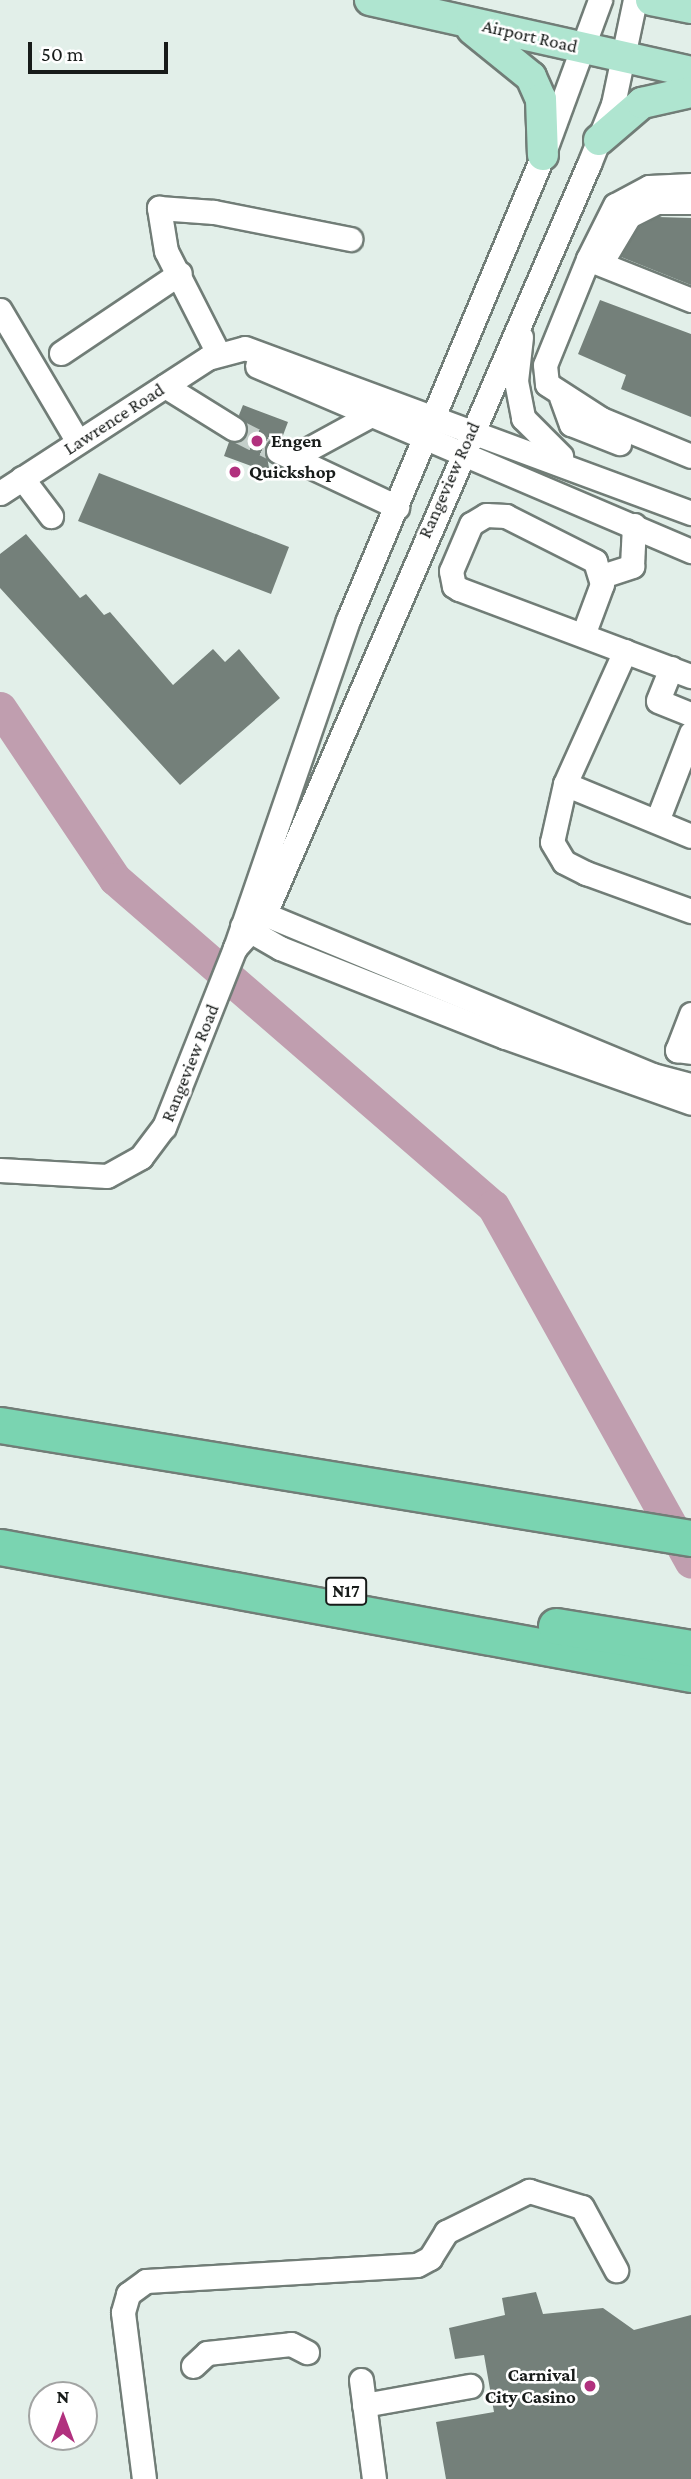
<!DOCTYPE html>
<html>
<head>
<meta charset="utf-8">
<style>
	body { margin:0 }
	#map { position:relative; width:691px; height:2479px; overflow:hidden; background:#e2efe9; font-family:"Crimson Pro",serif }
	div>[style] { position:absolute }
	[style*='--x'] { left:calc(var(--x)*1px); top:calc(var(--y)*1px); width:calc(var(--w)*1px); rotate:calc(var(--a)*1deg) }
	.river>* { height:33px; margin:-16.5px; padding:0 16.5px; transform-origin:16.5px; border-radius:16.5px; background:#c09eaf }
	.building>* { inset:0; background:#74807a }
	.minor-tunnel>* { height:23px; margin-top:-11.5px; transform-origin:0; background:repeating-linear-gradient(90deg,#c4cfca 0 23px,transparent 0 34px) }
	.roads { filter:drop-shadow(2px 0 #717d77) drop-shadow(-2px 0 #717d77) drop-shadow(0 2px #717d77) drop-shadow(0 -2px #717d77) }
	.minor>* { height:23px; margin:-11.5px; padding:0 11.5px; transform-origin:11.5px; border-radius:11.5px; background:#fff }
	.major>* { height:30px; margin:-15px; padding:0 15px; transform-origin:15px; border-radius:15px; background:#afe5d0 }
	.highway>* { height:35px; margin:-17.5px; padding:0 17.5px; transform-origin:17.5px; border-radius:17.5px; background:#7ad4b1 }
	.dots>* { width:19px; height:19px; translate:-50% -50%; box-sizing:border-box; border:4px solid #fff; border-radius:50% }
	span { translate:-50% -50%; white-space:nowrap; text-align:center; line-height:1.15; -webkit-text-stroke:5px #fff; paint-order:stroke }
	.shield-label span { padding:2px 5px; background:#fff; border:2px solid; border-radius:5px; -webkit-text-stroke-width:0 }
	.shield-label { font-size:18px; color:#171b19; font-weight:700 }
	.street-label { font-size:19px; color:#171b19 }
	.poi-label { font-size:19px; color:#171b19; font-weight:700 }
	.left { translate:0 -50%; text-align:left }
	.right { translate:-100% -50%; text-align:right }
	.north { position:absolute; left:28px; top:2381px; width:70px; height:70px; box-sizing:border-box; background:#fff; border:2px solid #a2a4a3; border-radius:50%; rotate:0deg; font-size:19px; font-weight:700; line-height:28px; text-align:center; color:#171b19 }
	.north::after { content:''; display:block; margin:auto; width:24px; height:32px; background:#b1317e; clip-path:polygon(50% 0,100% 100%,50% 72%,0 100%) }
	.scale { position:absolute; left:28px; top:42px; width:140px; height:32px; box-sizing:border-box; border:4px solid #171b19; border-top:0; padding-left:9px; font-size:21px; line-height:24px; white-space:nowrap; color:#171b19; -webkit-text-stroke:5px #fff; paint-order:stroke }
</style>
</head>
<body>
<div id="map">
	<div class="river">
		<i style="--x:0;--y:708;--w:206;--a:56.1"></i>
		<i style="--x:115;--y:879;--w:500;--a:40.9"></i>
		<i style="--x:493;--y:1206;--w:407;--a:60.9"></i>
	</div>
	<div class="building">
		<i style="clip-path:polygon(658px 217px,691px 218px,691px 285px,621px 257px,639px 227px)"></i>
		<i style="clip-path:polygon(600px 300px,691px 334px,691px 417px,621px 389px,626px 375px,578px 354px)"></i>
		<i style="clip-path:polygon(243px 405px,288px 422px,282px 438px,265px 446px,270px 473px,224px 456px,229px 442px,246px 436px,239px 415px)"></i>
		<i style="clip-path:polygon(99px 473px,289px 547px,271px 594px,78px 521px)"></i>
		<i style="clip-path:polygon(26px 534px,80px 598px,86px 594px,104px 615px,110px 612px,173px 685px,213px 649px,225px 662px,239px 649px,280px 698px,180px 785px,0 588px,0 554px)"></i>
		<i style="clip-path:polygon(536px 2292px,543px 2314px,603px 2308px,634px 2330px,691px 2315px,691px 2479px,446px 2479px,436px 2422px,494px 2412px,484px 2355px,455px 2359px,449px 2328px,505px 2315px,502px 2298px)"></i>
	</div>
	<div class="minor-tunnel">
		<i style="--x:234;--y:429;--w:49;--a:26.6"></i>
	</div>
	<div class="roads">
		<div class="minor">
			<i style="--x:691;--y:185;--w:42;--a:177.3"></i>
			<i style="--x:649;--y:187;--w:38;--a:152"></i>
			<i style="--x:615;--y:205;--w:60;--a:116.6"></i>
			<i style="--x:588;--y:259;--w:111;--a:21.7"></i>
			<i style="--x:588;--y:259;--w:114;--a:112.1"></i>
			<i style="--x:545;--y:365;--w:19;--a:84"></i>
			<i style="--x:547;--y:384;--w:64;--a:32.9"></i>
			<i style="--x:601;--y:419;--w:97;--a:22.3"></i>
			<i style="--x:601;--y:263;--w:55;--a:-59.2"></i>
			<i style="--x:629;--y:216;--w:30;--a:-27"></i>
			<i style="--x:656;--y:202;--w:35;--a:0"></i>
			<i style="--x:0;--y:310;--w:153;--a:59.4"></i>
			<i style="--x:521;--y:337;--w:44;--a:96.5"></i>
			<i style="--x:516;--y:381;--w:38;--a:79"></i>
			<i style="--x:523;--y:418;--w:54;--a:45"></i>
			<i style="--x:61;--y:353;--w:143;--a:-33.9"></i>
			<i style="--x:218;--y:353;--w:114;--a:-117"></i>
			<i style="--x:166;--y:251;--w:44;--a:-99.2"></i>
			<i style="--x:159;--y:208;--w:55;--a:4.2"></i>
			<i style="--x:214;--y:212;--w:139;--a:11.2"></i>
			<i style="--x:257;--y:366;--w:472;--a:23.1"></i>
			<i style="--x:165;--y:386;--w:81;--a:31.9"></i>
			<i style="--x:561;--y:397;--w:29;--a:70"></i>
			<i style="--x:571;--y:424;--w:52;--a:21.6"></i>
			<i style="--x:278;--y:451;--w:132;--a:25.2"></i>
			<i style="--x:292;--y:458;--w:88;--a:-28.6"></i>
			<i style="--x:22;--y:478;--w:48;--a:52.7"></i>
			<i style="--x:0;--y:493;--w:248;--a:-33"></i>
			<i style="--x:208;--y:358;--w:38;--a:-15"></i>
			<i style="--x:245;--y:348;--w:476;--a:20.3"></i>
			<i style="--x:602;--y:576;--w:32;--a:-18"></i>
			<i style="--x:632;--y:566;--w:41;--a:-87.2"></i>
			<i style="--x:583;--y:635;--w:54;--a:-69.6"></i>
			<i style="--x:602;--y:584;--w:24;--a:-107"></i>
			<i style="--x:595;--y:561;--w:100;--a:-153.2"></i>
			<i style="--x:506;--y:516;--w:20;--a:-177"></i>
			<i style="--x:486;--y:515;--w:17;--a:149"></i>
			<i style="--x:471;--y:524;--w:51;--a:113.1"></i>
			<i style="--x:451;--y:571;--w:15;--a:79"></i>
			<i style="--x:454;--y:586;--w:6;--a:31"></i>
			<i style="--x:459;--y:589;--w:248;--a:20.6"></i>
			<i style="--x:625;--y:651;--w:146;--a:114.3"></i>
			<i style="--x:565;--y:784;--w:59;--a:102.6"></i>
			<i style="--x:552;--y:842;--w:23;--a:59"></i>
			<i style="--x:564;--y:862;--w:25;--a:27"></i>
			<i style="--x:586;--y:873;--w:112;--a:19.9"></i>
			<i style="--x:671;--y:668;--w:35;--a:112"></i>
			<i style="--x:658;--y:701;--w:35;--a:22"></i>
			<i style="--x:565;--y:784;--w:136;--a:22.4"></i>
			<i style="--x:657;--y:821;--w:94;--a:-68.9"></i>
			<i style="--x:252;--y:909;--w:434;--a:22.5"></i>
			<i style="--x:653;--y:1075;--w:39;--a:15"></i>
			<i style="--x:242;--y:926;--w:44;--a:30.1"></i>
			<i style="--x:280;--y:948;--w:242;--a:21.6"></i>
			<i style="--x:505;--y:1037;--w:197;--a:19.5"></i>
			<i style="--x:235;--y:948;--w:43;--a:-47.8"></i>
			<i style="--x:264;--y:916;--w:819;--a:-66.63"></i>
			<i style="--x:589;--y:164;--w:65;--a:-68.2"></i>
			<i style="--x:613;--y:104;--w:106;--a:-78.1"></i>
			<i style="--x:691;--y:1014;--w:39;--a:111"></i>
			<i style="--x:677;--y:1050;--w:14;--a:8"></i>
			<i style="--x:0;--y:1170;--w:107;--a:3.2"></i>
			<i style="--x:107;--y:1176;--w:39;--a:-29"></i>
			<i style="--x:141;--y:1157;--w:38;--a:-53"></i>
			<i style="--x:164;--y:1127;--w:193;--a:-68.4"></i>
			<i style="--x:235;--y:948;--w:347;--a:-71"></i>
			<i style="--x:348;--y:620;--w:504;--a:-67.25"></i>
			<i style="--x:543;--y:155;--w:165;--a:-69.8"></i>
			<i style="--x:193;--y:2366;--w:19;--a:-43"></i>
			<i style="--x:207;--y:2353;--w:84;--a:-6.1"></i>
			<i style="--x:291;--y:2344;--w:18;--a:27"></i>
			<i style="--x:361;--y:2380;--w:100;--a:82.5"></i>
			<i style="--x:364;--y:2405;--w:108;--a:-10.2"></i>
			<i style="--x:144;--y:2479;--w:168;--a:-97.2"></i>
			<i style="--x:123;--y:2312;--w:19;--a:-74"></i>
			<i style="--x:128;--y:2294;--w:22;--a:-36"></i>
			<i style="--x:146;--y:2281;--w:271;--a:-3.4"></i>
			<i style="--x:417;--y:2265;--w:15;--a:-28"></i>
			<i style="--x:430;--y:2258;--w:31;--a:-58"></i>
			<i style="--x:446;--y:2232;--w:93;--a:-26.3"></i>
			<i style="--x:529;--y:2191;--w:55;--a:16.8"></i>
			<i style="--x:582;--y:2207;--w:72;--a:61.6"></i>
		</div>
		<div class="major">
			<i style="--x:370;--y:0;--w:329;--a:12.6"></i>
			<i style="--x:651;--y:0;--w:41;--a:11.3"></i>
			<i style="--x:472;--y:29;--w:76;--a:39.1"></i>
			<i style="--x:531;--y:77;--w:24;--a:66"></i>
			<i style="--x:541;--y:99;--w:56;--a:88"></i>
			<i style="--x:599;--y:140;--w:57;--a:-40.7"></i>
			<i style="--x:642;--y:103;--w:50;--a:-12.7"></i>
		</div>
		<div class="highway">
			<i style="--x:0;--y:1425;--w:700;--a:9.29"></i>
			<i style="--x:0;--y:1547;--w:703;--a:10.41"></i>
			<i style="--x:556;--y:1626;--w:137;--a:9.3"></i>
		</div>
	</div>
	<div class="dots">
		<i style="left:257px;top:441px;background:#b1317e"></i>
		<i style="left:235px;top:472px;background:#b1317e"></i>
		<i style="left:590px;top:2386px;background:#b1317e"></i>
	</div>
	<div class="shield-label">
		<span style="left:346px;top:1591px">N17</span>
	</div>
	<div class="street-label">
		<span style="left:530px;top:36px;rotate:13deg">Airport Road</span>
		<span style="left:114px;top:419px;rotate:-33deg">Lawrence Road</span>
		<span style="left:449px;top:480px;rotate:-66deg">Rangeview Road</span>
		<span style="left:190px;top:1063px;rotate:-68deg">Rangeview Road</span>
	</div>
	<div class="poi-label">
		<span class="left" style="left:271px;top:441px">Engen</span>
		<span class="left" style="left:249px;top:472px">Quickshop</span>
		<span class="right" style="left:576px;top:2386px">Carnival<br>City Casino</span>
	</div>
	<div class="north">N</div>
	<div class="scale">50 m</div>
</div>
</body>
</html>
